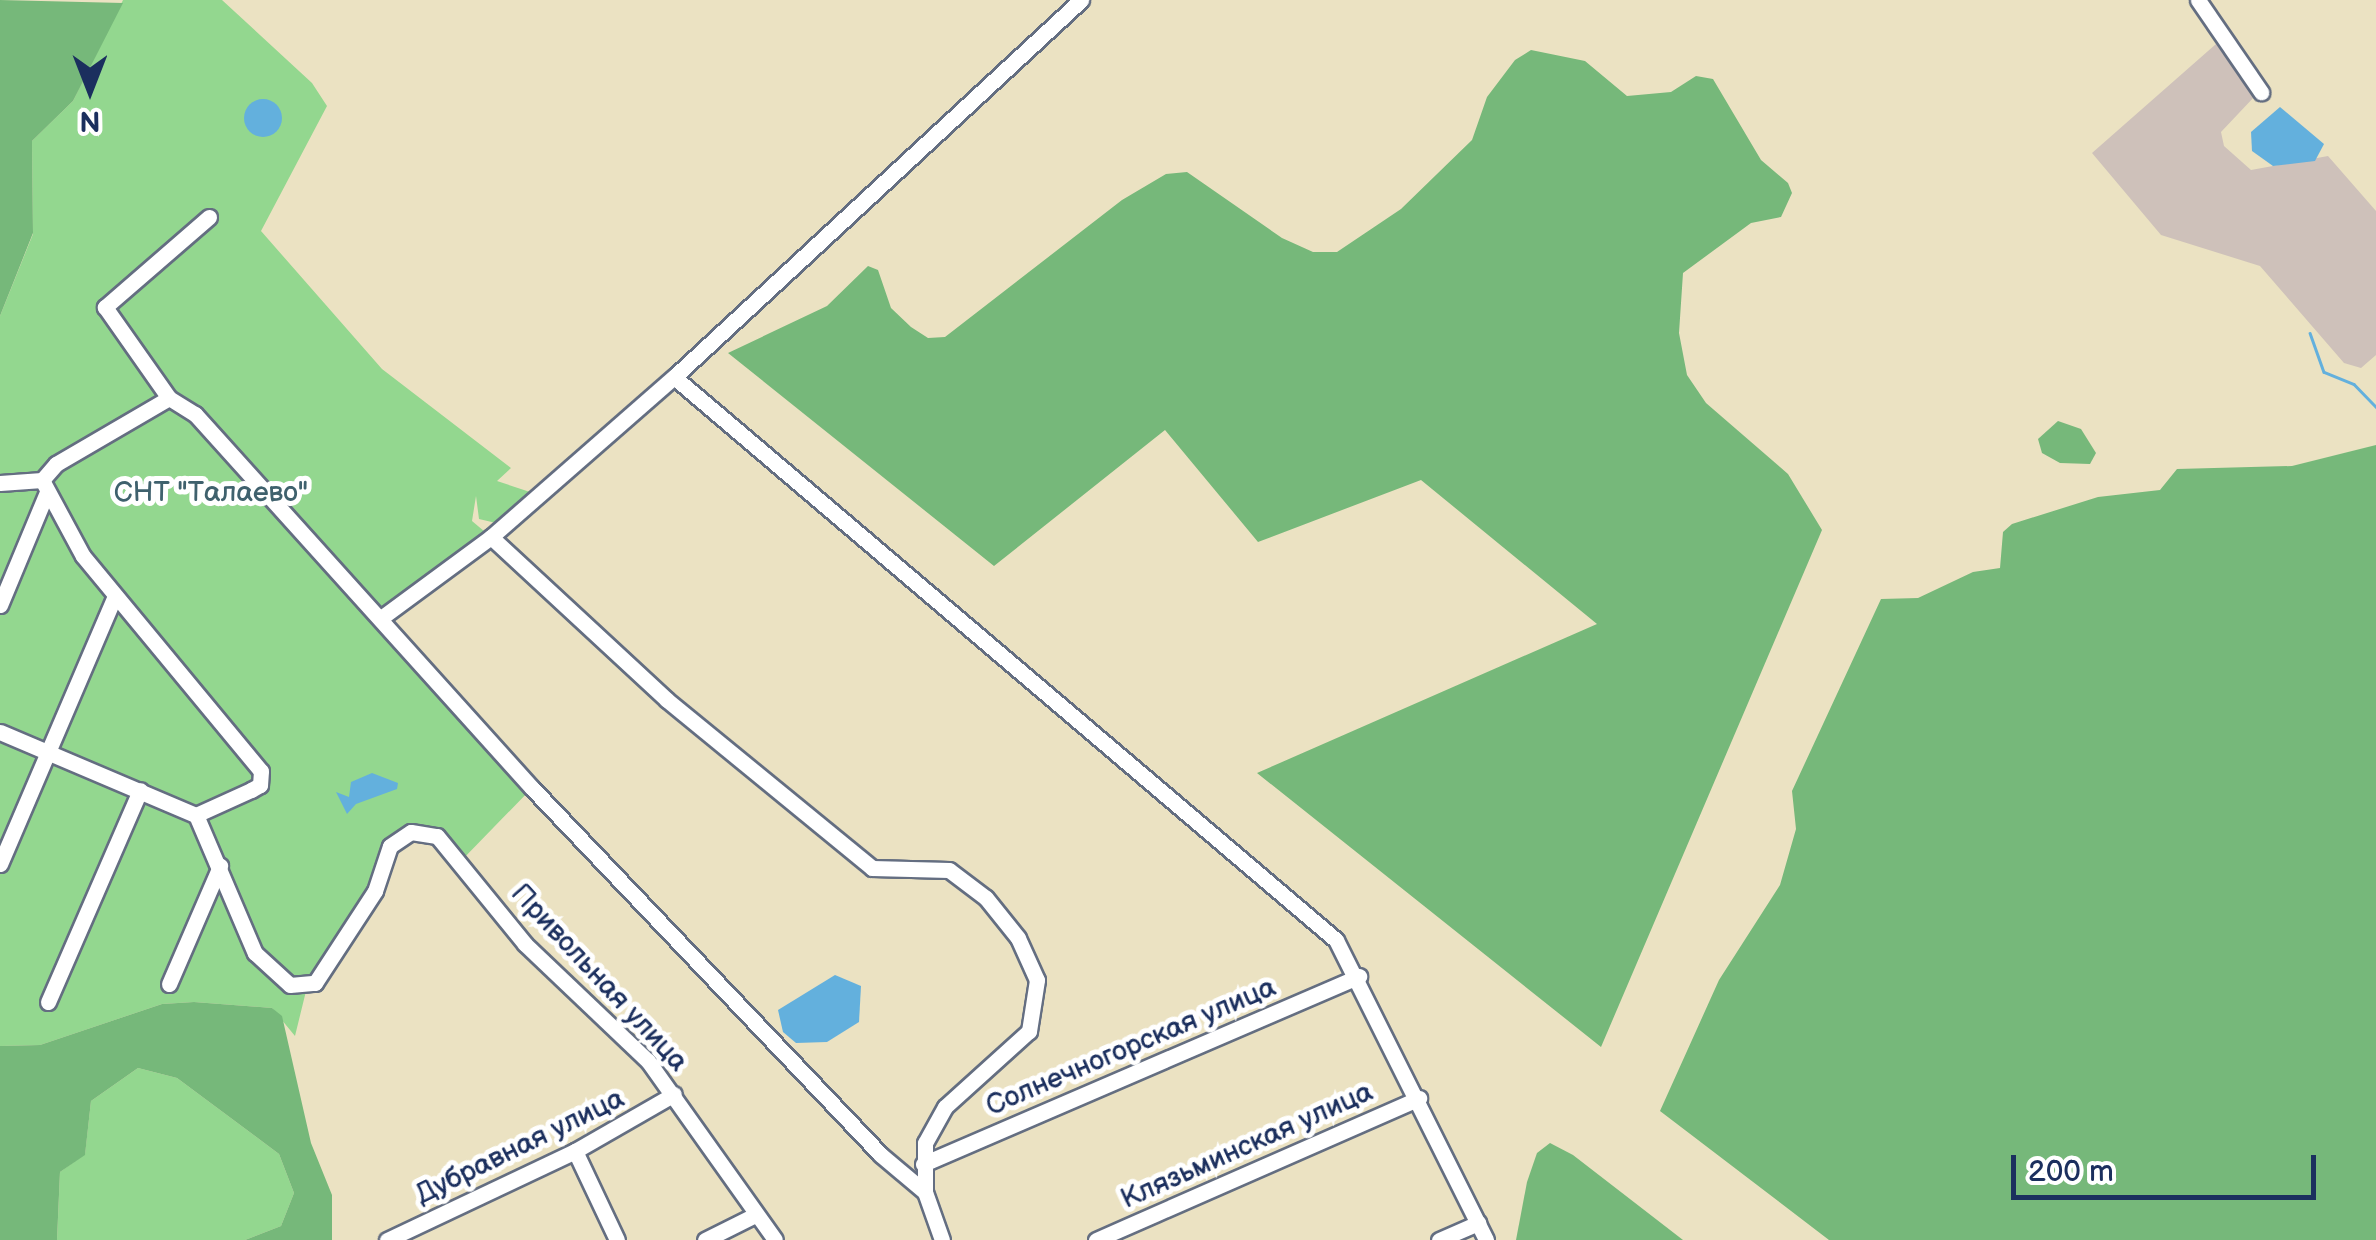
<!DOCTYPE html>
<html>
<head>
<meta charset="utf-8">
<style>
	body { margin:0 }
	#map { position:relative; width:2376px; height:1240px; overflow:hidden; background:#ebe2c2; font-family:"Balsamiq Sans",sans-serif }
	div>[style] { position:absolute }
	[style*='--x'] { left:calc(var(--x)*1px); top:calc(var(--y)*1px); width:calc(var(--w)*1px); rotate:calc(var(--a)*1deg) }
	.industrial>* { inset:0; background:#cec1ba }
	.green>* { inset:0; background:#93d78f }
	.forest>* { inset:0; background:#76b87a }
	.water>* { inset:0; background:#63b0dd }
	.round { border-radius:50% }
	.stream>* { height:2.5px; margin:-1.25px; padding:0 1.25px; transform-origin:1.25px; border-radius:1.25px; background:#63b0dd }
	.roads { filter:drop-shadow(2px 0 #646e81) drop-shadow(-2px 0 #646e81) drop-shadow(0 2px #646e81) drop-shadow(0 -2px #646e81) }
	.minor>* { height:15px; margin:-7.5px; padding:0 7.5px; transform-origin:7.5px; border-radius:7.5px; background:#fff }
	span { translate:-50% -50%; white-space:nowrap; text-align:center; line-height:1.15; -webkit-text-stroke:10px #fff; paint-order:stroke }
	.park-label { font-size:28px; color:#3f616d }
	.street-label { font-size:28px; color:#1b2f5e }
	.north { position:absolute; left:40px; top:40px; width:100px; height:100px; -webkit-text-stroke:8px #fff; paint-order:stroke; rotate:180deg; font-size:28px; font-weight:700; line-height:40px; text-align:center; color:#1b2f5e }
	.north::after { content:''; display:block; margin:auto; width:35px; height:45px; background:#1b2f5e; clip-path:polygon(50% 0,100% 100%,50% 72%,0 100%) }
	.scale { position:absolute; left:2011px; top:1155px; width:305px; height:45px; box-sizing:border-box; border:5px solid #1b2f5e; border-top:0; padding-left:12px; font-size:30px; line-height:35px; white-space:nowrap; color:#1b2f5e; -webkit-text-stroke:8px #fff; paint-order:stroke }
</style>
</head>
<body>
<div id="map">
	<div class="industrial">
		<i style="clip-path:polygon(2216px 44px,2255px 96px,2221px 132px,2224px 146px,2251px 170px,2328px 156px,2376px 211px,2376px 355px,2361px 368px,2344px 363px,2260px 266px,2161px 235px,2092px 153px)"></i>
	</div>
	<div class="green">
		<i style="clip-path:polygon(123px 0,222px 0,312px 83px,327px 106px,261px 231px,382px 369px,511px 468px,497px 481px,530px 492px,496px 523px,479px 519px,476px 496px,472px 521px,491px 537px,382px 618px,532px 788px,460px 862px,444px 843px,398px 838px,381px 880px,307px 987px,295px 1036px,272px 1008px,194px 1002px,162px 1004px,40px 1045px,0 1046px,0 316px,33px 234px,32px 141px,73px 101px)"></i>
		<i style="clip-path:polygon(138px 1068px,177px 1078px,279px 1154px,294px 1193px,281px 1226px,245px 1240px,57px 1240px,60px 1172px,85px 1154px,91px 1101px)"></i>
	</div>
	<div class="forest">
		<i style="clip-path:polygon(0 0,123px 3px,73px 101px,32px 141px,33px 233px,0 316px)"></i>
		<i style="clip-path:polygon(1531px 50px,1585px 61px,1627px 96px,1671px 92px,1696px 76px,1713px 79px,1761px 160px,1788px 183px,1792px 193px,1781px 217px,1751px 223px,1683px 273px,1679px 333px,1687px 375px,1706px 403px,1788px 474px,1822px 530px,1601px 1047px,1257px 773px,1597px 624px,1421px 480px,1258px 542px,1165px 430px,994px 566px,728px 353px,827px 306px,868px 266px,878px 270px,891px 308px,911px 327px,928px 338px,945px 337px,1122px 200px,1166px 174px,1187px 172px,1282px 238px,1313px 252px,1337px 252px,1401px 209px,1472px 140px,1487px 97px,1515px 60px)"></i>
		<i style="clip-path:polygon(2058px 421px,2081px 429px,2096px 453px,2090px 464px,2060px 463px,2042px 453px,2038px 439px)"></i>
		<i style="clip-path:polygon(2376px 445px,2376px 1240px,1829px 1240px,1660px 1111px,1719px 980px,1780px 885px,1796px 829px,1792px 791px,1881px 599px,1918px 598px,1973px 572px,2000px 568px,2003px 532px,2012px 524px,2098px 497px,2160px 490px,2177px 469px,2292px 466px)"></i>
		<i style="clip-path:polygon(194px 1002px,272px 1008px,282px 1016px,311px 1143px,332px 1195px,332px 1240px,245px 1240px,281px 1226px,294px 1193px,279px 1154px,177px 1078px,138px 1068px,91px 1101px,85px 1155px,60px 1172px,57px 1240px,0 1240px,0 1046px,40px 1045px,162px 1004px)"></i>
		<i style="clip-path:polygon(1550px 1143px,1573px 1155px,1683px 1240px,1516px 1240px,1527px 1182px,1537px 1153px)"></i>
	</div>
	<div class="water">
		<i class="round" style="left:244px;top:99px;width:38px;height:38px"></i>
		<i style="clip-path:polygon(2280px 107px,2324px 144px,2315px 161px,2273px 166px,2252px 151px,2251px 132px)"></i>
		<i style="clip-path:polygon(372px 773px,398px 783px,397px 789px,356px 804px,347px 814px,336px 792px,349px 797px,351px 782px)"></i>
		<i style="clip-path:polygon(835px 975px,861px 986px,859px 1022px,827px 1042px,796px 1043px,783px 1032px,778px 1010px)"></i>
	</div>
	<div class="stream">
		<i style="--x:2310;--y:333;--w:41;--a:70.3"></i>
		<i style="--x:2324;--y:372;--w:32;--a:22"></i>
		<i style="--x:2354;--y:384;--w:32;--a:46"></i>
	</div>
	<div class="roads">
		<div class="minor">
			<i style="--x:2198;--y:0;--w:112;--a:55.6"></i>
			<i style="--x:209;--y:217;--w:138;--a:139.1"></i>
			<i style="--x:105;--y:307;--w:111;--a:54.9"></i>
			<i style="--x:169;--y:398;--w:31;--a:32"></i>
			<i style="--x:195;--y:414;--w:503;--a:47.98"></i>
			<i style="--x:532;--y:788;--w:506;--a:46.44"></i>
			<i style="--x:881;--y:1155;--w:57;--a:40.1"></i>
			<i style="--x:674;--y:377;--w:869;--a:40.38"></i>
			<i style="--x:1336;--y:940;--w:335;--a:63.4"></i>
			<i style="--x:169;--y:398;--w:131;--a:149.7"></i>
			<i style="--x:56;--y:464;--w:21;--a:131"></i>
			<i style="--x:42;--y:480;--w:86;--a:61.7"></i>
			<i style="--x:83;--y:556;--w:279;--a:50.4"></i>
			<i style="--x:261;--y:771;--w:14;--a:94"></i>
			<i style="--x:260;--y:785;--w:10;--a:151"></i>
			<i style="--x:251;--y:790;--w:60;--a:155.6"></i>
			<i style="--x:196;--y:815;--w:150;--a:66.9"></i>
			<i style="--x:255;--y:953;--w:47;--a:42.4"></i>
			<i style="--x:290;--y:985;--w:25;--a:-5"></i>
			<i style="--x:315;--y:983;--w:110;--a:-56.9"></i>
			<i style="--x:375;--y:891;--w:47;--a:-71.6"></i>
			<i style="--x:390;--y:846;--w:25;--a:-34"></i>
			<i style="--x:411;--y:832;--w:26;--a:9"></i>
			<i style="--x:437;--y:836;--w:139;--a:50.8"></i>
			<i style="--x:525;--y:944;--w:170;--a:43.6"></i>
			<i style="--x:648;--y:1061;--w:219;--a:54.6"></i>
			<i style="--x:0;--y:483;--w:42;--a:-4.1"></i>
			<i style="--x:491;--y:537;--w:240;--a:42.8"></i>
			<i style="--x:667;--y:700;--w:265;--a:39.3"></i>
			<i style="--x:872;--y:868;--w:77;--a:1.5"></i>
			<i style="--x:949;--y:870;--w:46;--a:37.1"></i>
			<i style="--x:986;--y:898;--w:51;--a:51.3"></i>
			<i style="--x:1018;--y:938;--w:46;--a:65.7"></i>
			<i style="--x:1037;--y:980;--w:52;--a:98.9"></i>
			<i style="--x:1029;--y:1031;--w:113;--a:137.9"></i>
			<i style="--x:945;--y:1107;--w:41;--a:119.1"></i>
			<i style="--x:925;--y:1143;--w:49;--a:90"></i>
			<i style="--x:925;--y:1192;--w:51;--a:70.5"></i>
			<i style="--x:0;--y:605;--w:122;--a:-67.4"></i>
			<i style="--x:381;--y:618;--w:137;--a:-36.4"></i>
			<i style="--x:491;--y:537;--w:243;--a:-41.2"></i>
			<i style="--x:674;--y:377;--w:555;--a:-42.81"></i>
			<i style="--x:0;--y:732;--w:213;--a:23"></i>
			<i style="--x:0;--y:864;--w:292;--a:-66.8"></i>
			<i style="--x:169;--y:984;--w:129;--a:-66.6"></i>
			<i style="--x:48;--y:1002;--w:231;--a:-66.5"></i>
			<i style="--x:575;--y:1151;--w:98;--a:64.7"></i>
			<i style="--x:923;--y:1164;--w:475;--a:-23.3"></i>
			<i style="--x:387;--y:1240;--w:208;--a:-25.3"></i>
			<i style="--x:575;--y:1151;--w:114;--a:-29.9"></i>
			<i style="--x:705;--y:1240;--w:56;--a:-26.6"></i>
			<i style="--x:1096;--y:1240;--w:353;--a:-23.7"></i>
			<i style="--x:1439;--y:1240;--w:43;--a:-23.6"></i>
		</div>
	</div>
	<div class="park-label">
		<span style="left:211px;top:493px">СНТ "Талаево"</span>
	</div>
	<div class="street-label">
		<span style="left:599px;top:978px;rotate:47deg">Привольная улица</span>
		<span style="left:1131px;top:1047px;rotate:-23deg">Солнечногорская улица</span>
		<span style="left:1247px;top:1146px;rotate:-24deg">Клязьминская улица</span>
		<span style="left:520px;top:1147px;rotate:-26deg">Дубравная улица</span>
	</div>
	<div class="north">N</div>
	<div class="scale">200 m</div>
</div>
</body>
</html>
